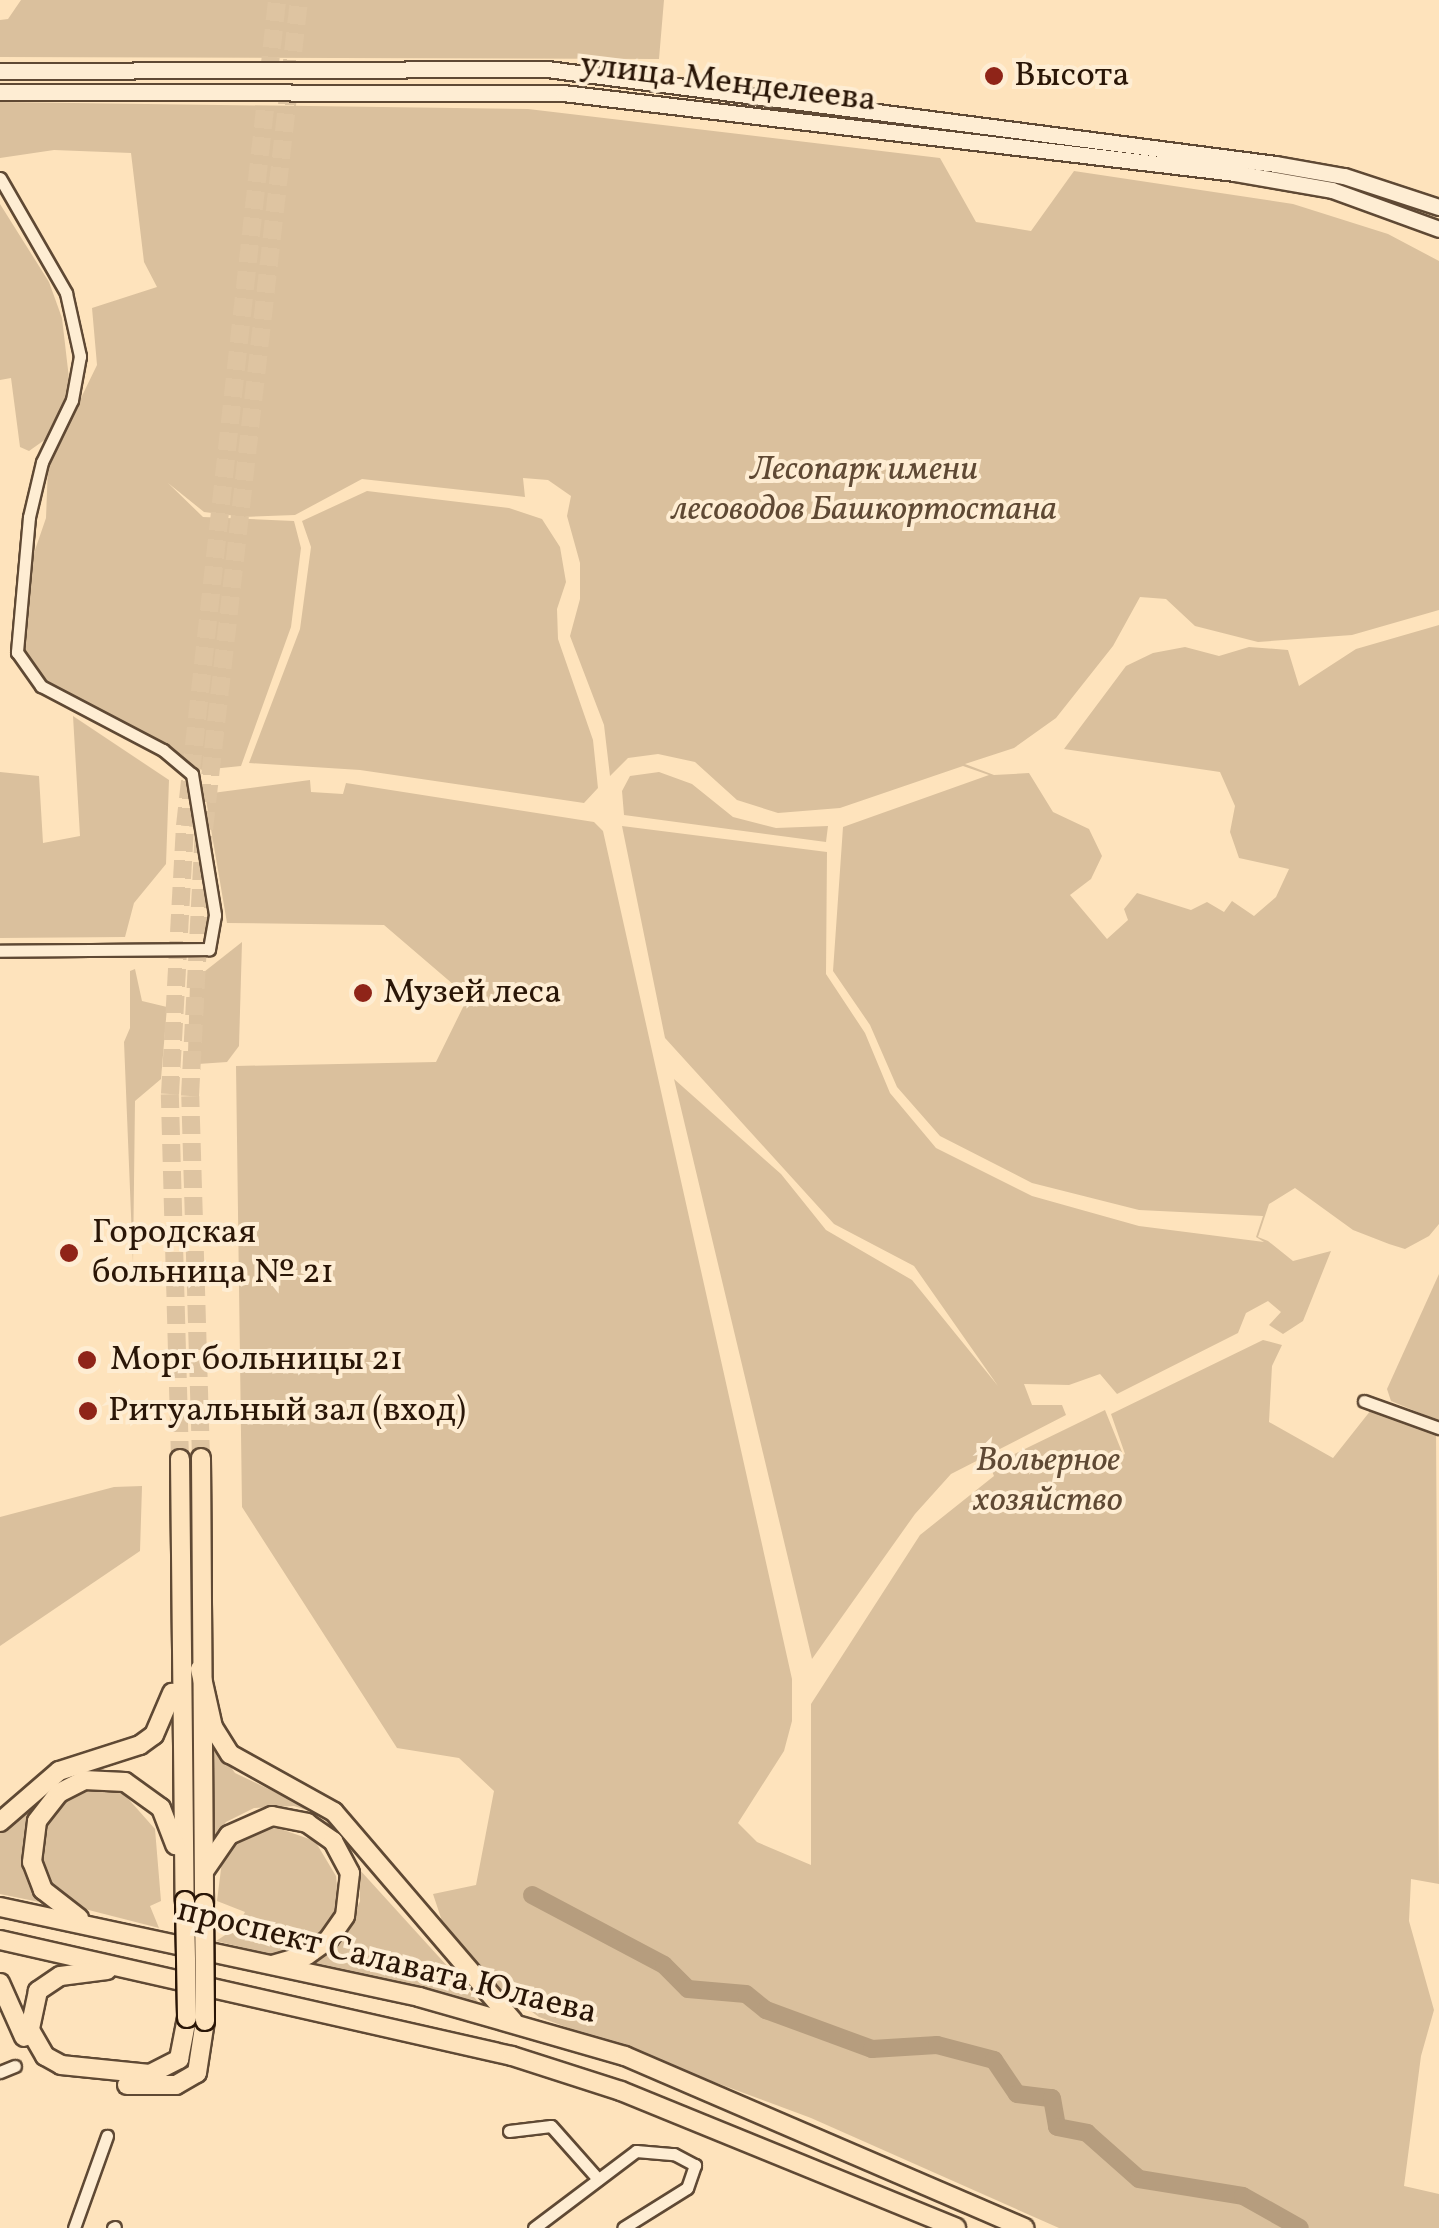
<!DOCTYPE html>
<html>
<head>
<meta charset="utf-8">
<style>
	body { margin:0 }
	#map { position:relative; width:1439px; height:2228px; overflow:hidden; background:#fee3bc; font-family:Vollkorn,serif }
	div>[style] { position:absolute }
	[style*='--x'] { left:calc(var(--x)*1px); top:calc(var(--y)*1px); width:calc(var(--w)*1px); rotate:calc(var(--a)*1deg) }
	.green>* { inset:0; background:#dac09d }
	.river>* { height:18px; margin:-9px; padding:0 9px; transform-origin:9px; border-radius:9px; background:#b69d7e }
	.primary-tunnel>* { height:18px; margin-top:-9px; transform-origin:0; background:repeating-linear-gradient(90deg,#dec4a1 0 18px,transparent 0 27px) }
	.roads { filter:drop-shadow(2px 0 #5f4934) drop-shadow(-2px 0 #5f4934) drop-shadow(0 2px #5f4934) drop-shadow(0 -2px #5f4934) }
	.street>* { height:11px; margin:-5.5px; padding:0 5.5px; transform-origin:5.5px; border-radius:5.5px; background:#feedd3 }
	.secondary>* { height:15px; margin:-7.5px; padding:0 7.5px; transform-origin:7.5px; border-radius:7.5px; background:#feedd3 }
	.primary>* { height:18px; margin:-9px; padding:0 9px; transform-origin:9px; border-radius:9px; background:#fee3bc }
	.bridges { filter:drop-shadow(2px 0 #2a1607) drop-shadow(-2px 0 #2a1607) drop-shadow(0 2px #2a1607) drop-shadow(0 -2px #2a1607) }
	.primary-bridge>* { height:18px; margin:-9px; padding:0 9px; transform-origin:9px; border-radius:9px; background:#fee3bc }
	.dots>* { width:28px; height:28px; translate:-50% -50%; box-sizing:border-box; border:5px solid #feedd3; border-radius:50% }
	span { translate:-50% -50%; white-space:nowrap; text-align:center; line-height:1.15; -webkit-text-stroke:8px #feedd3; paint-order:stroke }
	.poi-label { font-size:35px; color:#2a1607 }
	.left { translate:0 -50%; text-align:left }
	.street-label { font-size:35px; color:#2a1607 }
	.park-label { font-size:35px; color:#5f4934; font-style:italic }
</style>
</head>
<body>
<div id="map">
	<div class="green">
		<i style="clip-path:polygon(21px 0,664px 0,659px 59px,0 57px,0 20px,8px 19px)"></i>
		<i style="clip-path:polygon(0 102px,528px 109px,940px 158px,976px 222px,1031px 231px,1074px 171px,1293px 204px,1388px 234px,1439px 261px,1439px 610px,1352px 635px,1258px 642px,1195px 626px,1166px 599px,1140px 597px,1113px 646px,1056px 718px,1014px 748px,965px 764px,994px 775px,1029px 773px,1053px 812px,1089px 829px,1102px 856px,1091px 879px,1070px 895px,1107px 939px,1128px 920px,1124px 909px,1137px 893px,1191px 910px,1207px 902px,1224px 912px,1232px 901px,1254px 916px,1276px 897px,1289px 869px,1239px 858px,1230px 832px,1235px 806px,1220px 772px,1064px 749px,1126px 666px,1153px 653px,1185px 647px,1219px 656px,1249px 647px,1288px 650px,1299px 686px,1356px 649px,1439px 625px,1439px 1224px,1429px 1236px,1405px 1249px,1389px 1244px,1353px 1230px,1295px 1188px,1269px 1204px,1258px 1237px,1268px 1241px,1293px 1261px,1331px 1251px,1303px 1321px,1283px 1334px,1269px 1325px,1281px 1312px,1268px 1301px,1246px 1313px,1238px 1333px,1117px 1394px,1100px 1374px,1069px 1385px,1024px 1384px,1032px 1405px,1062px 1405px,1066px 1415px,951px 1474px,915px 1514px,812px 1659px,674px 1079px,781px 1174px,826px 1230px,912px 1280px,998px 1386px,914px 1266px,834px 1224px,665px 1038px,622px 826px,827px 852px,826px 974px,865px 1033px,890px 1093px,936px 1148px,1032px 1196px,1139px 1226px,1264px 1242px,1256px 1237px,1263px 1216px,1139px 1210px,1032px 1183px,940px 1136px,897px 1087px,870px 1025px,833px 971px,843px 827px,989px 775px,963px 766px,840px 808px,778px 813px,737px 800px,695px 762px,658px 754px,628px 758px,610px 776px,604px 725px,570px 636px,580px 599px,580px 563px,567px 516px,571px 496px,548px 480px,523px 478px,525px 497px,362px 479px,295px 515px,244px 517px,204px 512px,168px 483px,203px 517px,294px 521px,301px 548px,291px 627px,241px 766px,202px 770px,45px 681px,23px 657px,23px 585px,46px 518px,48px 466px,97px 365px,92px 308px,157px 287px,144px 262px,131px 153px,54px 150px,0 158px)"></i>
		<i style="clip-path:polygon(0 204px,49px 282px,62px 318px,70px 387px,53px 434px,29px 451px,20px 447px,11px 378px,0 380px)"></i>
		<i style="clip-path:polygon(367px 491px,509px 508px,542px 519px,560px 547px,566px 582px,557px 609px,558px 639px,593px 740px,598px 788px,584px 803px,360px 770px,249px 763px,300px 629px,311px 547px,302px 521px)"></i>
		<i style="clip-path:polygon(73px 716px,169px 780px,166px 864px,134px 903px,125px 937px,0 938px,0 772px,39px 776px,43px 843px,80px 836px)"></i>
		<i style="clip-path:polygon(659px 772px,692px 784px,733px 817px,776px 828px,828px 826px,826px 842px,624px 815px,622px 791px,630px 776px)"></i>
		<i style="clip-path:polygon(310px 780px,311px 792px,343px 794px,346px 783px,594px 822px,603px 831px,792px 1679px,792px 1721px,784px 1751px,738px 1823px,757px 1842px,811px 1865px,811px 1704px,920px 1535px,994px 1476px,990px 1466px,1105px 1410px,1122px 1452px,1104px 1464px,1125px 1454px,1111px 1414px,1263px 1340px,1282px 1345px,1272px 1366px,1269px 1422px,1333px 1458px,1371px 1410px,1436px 1431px,1439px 1884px,1411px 1879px,1409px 1921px,1434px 2010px,1421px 2056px,1404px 2186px,1439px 2194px,1439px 2228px,1059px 2228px,811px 2118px,539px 2017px,495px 1985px,446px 1933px,433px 1894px,476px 1885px,494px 1791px,459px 1758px,397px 1748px,242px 1507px,236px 1066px,436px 1062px,468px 997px,384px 925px,227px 923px,205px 794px)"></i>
		<i style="clip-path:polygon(242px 942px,239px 1046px,227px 1062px,198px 1064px,188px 1053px,190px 983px)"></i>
		<i style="clip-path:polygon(135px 969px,142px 1001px,167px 1007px,161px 1079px,135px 1101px,133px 1264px,124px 1042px,130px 1028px,130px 971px)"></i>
		<i style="clip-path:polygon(1439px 1274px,1439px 1421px,1391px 1401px,1387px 1389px)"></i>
		<i style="clip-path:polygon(142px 1486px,140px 1551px,0 1646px,0 1517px,114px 1487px)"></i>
		<i style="clip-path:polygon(211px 1739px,235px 1773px,325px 1816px,294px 1806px,254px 1808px,226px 1822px,210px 1846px)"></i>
		<i style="clip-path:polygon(53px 1785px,57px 1788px,27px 1824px,23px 1851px,44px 1903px,0 1894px,0 1830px)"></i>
		<i style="clip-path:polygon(101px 1787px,124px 1794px,155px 1829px,161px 1901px,150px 1906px,159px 1928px,69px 1905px,40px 1867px,43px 1825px,65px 1799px)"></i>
		<i style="clip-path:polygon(275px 1827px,315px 1841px,336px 1876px,338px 1898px,334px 1918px,321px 1935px,304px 1948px,277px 1956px,216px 1941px,236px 1928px,245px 1912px,217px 1901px,223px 1853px,254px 1829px)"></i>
		<i style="clip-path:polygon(359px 1869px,459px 1979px,479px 2003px,313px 1963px,348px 1931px,360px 1901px)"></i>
	</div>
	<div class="river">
		<i style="--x:532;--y:1895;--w:149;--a:27.9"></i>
		<i style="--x:664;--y:1965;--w:34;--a:45"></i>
		<i style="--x:688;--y:1989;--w:58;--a:4.9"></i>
		<i style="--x:746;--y:1994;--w:26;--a:39"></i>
		<i style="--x:766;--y:2010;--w:113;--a:20.2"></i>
		<i style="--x:872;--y:2049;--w:65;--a:-3.5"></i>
		<i style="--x:937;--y:2045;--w:59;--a:14.7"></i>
		<i style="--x:994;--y:2060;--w:41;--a:55.9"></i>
		<i style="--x:1017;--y:2094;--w:35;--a:7"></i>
		<i style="--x:1052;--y:2098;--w:29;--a:80"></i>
		<i style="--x:1057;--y:2127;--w:31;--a:11"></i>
		<i style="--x:1087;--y:2133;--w:69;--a:41.5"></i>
		<i style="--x:1139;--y:2179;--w:105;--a:9.3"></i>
		<i style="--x:1243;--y:2196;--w:65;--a:29.3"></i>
	</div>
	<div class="primary-tunnel">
		<i style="--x:201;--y:1458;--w:362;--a:-91.7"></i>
		<i style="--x:190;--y:1096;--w:267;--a:-87"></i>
		<i style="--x:204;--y:829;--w:834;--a:-83.46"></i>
		<i style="--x:180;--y:1459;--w:365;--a:-91.6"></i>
		<i style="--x:170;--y:1094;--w:268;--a:-86.8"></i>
		<i style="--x:185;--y:826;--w:831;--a:-83.64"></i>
	</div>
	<div class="roads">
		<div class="street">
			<i style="--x:0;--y:178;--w:133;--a:60.1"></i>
			<i style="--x:66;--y:293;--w:65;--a:77.5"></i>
			<i style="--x:80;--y:356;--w:45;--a:100.3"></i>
			<i style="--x:72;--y:400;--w:69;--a:115.8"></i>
			<i style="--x:42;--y:462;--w:57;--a:103.3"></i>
			<i style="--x:29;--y:517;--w:136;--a:95.1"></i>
			<i style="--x:17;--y:652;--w:42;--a:54.8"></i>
			<i style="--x:41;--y:686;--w:138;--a:27.7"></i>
			<i style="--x:163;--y:750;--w:38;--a:40"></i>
			<i style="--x:192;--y:774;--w:143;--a:80.7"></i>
			<i style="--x:215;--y:915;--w:35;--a:100"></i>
			<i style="--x:209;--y:949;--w:209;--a:179.5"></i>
			<i style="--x:1364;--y:1401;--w:80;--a:19.8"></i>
			<i style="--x:0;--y:2072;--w:16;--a:-22"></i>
			<i style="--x:509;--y:2131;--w:42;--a:-6.8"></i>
			<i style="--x:551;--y:2126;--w:71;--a:48.4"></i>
			<i style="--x:74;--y:2228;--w:98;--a:-70.3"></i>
			<i style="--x:113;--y:2228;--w:2;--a:-27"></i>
			<i style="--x:534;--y:2228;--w:128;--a:-37"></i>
			<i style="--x:636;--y:2151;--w:38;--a:5"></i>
			<i style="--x:674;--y:2154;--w:24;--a:28"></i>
			<i style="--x:695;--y:2165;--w:24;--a:109"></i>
			<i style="--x:687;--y:2188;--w:75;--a:148"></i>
		</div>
		<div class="secondary">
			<i style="--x:0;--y:71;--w:547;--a:-0.21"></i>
			<i style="--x:547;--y:69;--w:734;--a:7.43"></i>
			<i style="--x:1275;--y:164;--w:70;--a:9.9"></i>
			<i style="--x:1344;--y:176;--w:100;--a:18.1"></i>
			<i style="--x:0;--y:92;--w:563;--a:0.1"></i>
			<i style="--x:563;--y:93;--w:677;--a:6.79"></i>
			<i style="--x:1235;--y:173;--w:98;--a:9.9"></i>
			<i style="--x:1332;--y:190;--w:114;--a:20"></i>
		</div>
		<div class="primary">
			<i style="--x:201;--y:1458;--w:446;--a:89.6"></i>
			<i style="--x:180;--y:1459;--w:442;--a:89.4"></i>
			<i style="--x:200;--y:1669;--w:59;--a:77.4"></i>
			<i style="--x:213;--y:1727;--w:32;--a:58"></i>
			<i style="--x:230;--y:1754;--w:119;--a:29.1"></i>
			<i style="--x:334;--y:1812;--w:275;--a:49.4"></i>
			<i style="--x:0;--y:1822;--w:78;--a:-40.8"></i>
			<i style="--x:59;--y:1771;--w:85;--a:-17.8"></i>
			<i style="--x:140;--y:1745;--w:17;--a:-36"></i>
			<i style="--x:154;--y:1735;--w:46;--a:-66.8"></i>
			<i style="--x:205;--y:1870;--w:42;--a:-55.6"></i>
			<i style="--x:229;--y:1835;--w:47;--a:-23.8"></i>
			<i style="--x:272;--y:1816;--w:36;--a:11"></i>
			<i style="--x:307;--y:1823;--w:32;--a:35"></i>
			<i style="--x:333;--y:1841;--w:36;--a:62"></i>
			<i style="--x:350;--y:1873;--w:43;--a:96.6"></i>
			<i style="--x:345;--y:1916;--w:29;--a:125"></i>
			<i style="--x:328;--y:1940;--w:26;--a:144"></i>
			<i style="--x:307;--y:1955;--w:35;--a:164"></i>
			<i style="--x:0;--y:1907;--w:429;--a:12.1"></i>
			<i style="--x:419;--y:1997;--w:214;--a:16"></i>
			<i style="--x:625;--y:2056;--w:435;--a:23.3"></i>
			<i style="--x:79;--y:1918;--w:46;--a:-142.1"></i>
			<i style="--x:43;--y:1890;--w:30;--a:-111"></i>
			<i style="--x:32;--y:1862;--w:41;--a:-83"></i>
			<i style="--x:37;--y:1821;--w:36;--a:-52"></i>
			<i style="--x:59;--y:1793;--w:28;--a:-27"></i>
			<i style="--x:84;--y:1780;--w:41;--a:2.8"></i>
			<i style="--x:125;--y:1782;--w:44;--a:35.8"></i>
			<i style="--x:161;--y:1808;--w:40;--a:69"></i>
			<i style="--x:0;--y:1940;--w:525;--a:12.77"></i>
			<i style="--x:512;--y:2056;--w:114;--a:17.8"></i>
			<i style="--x:621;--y:2091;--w:362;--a:22.2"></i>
			<i style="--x:107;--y:1970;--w:47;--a:172.7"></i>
			<i style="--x:60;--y:1976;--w:27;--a:146"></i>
			<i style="--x:38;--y:1991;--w:40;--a:102"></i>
			<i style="--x:30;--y:2030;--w:30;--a:60"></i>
			<i style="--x:45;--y:2056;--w:18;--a:29"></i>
			<i style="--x:61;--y:2065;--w:89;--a:5.8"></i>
			<i style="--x:150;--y:2074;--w:33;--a:-27"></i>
			<i style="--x:179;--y:2059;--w:42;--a:-79"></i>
			<i style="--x:0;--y:1983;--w:59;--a:66"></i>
			<i style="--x:127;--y:2085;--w:49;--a:0"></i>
			<i style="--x:176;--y:2085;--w:24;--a:-30"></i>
			<i style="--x:197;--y:2073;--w:53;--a:-81.3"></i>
		</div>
	</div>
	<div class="bridges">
		<div class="primary-bridge">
			<i style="--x:185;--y:1901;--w:117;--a:89"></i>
			<i style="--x:204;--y:1904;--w:117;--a:89.5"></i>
		</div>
	</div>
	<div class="dots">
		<i style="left:994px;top:76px;background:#8f2418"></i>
		<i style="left:363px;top:993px;background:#8f2418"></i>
		<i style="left:69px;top:1253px;background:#8f2418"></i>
		<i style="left:87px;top:1360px;background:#8f2418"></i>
		<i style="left:88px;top:1411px;background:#8f2418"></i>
	</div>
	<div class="poi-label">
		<span class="left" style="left:1014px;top:76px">Высота</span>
		<span class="left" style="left:383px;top:993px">Музей леса</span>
		<span class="left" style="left:92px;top:1253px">Городская<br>больница № 21</span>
		<span class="left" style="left:110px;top:1360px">Морг больницы 21</span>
		<span class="left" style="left:108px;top:1411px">Ритуальный зал (вход)</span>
	</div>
	<div class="street-label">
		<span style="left:728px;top:83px;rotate:7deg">улица Менделеева</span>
		<span style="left:387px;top:1962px;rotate:14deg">проспект Салавата Юлаева</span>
	</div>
	<div class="park-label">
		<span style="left:864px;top:490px">Лесопарк имени<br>лесоводов Башкортостана</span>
		<span style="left:1048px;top:1481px">Вольерное<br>хозяйство</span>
	</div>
</div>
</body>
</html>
